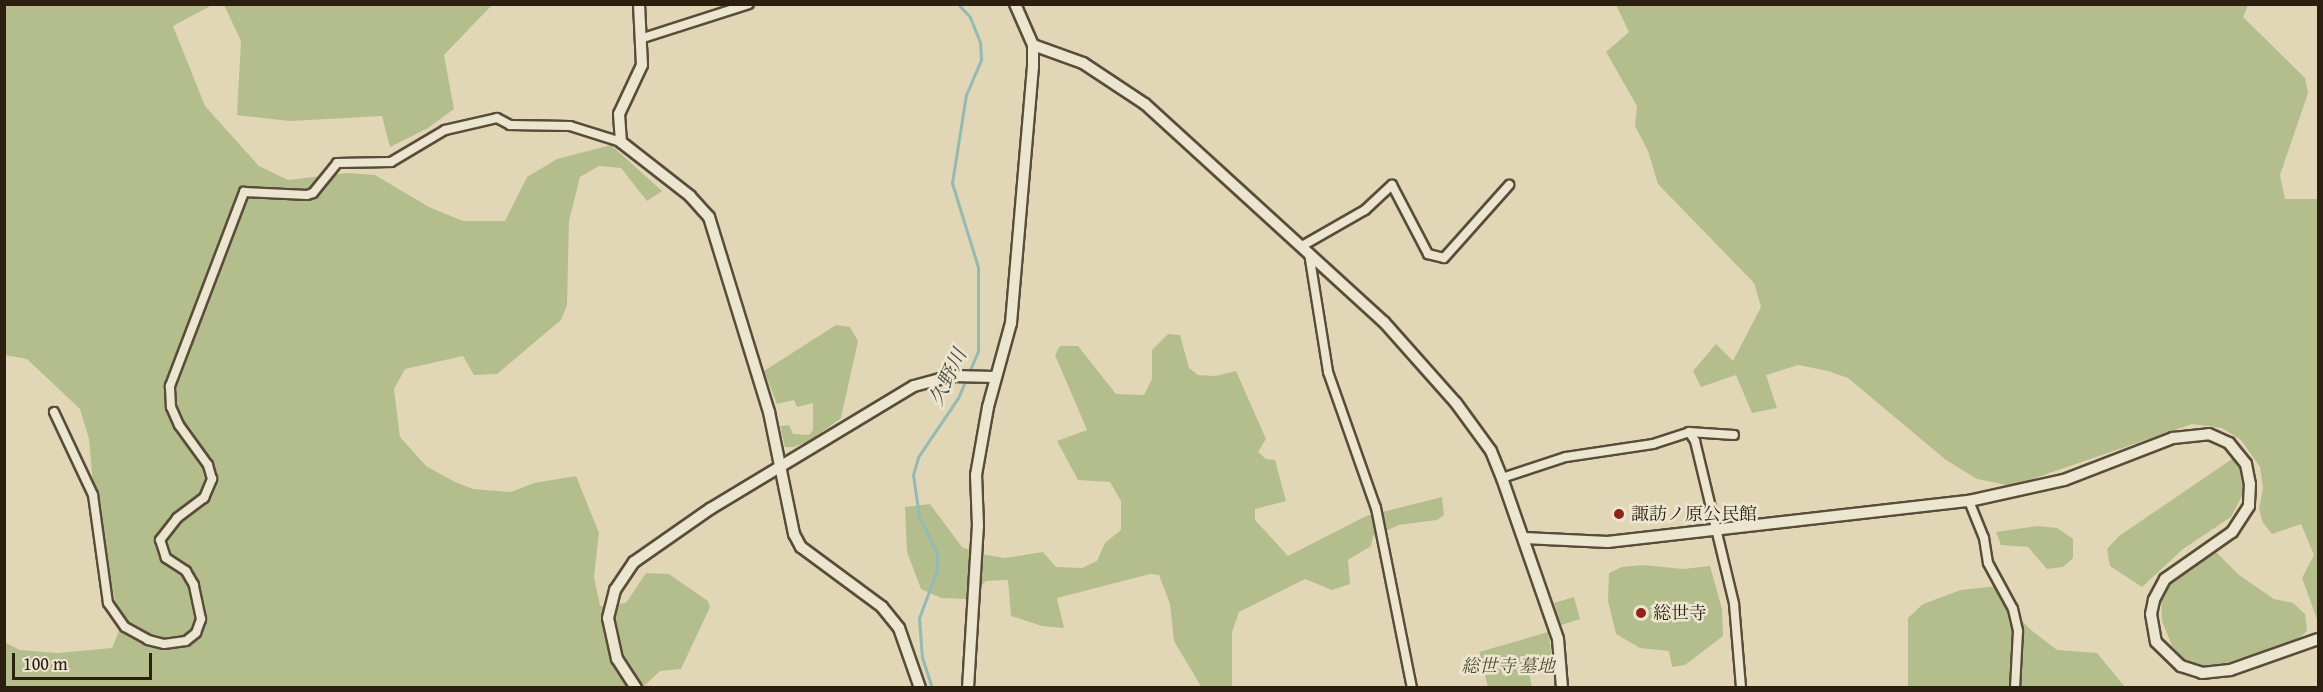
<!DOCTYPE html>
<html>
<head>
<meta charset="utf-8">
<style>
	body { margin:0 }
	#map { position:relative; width:2323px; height:692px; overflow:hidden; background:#e1d7b7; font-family:"Gentium Book Plus","Noto Serif JP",serif }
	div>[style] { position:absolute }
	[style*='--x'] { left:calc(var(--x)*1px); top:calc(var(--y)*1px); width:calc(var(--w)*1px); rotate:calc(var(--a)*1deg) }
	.green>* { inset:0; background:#b4be8d }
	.stream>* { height:3px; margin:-1.5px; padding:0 1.5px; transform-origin:1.5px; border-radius:1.5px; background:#95b9b3 }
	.roads { filter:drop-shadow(2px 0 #594d3a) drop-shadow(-2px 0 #594d3a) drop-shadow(0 2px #594d3a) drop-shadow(0 -2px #594d3a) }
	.minor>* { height:8px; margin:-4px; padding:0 4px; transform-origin:4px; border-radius:4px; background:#ece5d0 }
	.tertiary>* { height:10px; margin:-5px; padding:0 5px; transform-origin:5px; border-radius:5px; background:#ece5d0 }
	.dots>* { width:16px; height:16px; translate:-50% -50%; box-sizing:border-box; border:3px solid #ece5d0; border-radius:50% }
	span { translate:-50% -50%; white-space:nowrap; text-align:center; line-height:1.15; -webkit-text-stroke:5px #ece5d0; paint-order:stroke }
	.poi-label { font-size:18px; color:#2c1f10 }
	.left { translate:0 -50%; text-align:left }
	.park-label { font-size:18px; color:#554f36; font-style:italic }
	.water-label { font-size:20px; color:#4c4d41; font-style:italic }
	.frame { position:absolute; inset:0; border:6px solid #2c1f10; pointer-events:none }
	.scale { position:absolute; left:12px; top:653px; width:140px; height:27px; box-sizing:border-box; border:3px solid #2c1f10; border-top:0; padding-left:8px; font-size:18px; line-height:21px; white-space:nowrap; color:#2c1f10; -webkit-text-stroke:4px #ece5d0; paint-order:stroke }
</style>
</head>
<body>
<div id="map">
	<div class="green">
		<i style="clip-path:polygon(5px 5px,212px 5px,173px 26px,205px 106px,259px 166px,288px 180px,348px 173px,375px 175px,429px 207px,463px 221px,505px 221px,527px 177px,557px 159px,611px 145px,662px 191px,647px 201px,621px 168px,599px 166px,580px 177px,569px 221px,567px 305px,561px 320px,497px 374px,474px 375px,463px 356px,405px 369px,394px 389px,400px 437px,426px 466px,453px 481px,473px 489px,511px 492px,534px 483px,576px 476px,599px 533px,594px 577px,600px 606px,626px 603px,646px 573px,669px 574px,708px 601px,710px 607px,681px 669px,660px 671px,642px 688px,5px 688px,4px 642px,20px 650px,57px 653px,112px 648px,121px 626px,96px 518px,89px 439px,80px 409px,27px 359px,5px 355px)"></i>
		<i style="clip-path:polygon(224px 5px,492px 5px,444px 55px,454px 109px,428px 128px,390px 147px,382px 116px,290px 121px,237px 115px,241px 41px)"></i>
		<i style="clip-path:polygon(1616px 5px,2248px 5px,2243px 17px,2305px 78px,2308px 93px,2280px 175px,2285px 199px,2318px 199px,2318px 622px,2302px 578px,2314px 555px,2301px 524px,2272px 534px,2263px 523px,2259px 509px,2263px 488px,2260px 467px,2241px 440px,2222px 428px,2192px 424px,2012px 486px,1977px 479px,1946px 460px,1848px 378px,1828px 371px,1798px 365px,1766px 375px,1777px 408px,1752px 413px,1736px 375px,1701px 387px,1693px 371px,1716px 344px,1733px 361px,1761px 307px,1754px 283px,1658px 184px,1648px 151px,1635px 126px,1637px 106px,1606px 52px,1629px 32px)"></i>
		<i style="clip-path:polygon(836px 325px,850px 327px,858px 341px,841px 418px,811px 440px,794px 447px,785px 447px,780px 426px,789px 425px,793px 434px,809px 435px,813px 430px,813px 403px,797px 407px,794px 400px,777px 404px,764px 371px)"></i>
		<i style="clip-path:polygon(1168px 334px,1180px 335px,1189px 368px,1198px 375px,1215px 376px,1236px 371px,1266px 439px,1258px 452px,1266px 459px,1275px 460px,1286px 501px,1255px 509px,1255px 520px,1288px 556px,1366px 516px,1442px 497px,1444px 515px,1437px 520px,1399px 525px,1373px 536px,1371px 546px,1348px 560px,1350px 584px,1332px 590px,1305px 579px,1239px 612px,1232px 632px,1232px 687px,1202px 688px,1174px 641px,1170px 604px,1159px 575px,1150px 574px,1057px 598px,1064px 628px,1042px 626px,1011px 616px,1008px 580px,986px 581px,967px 599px,941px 598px,921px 589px,907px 552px,905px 507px,930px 504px,962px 547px,980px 554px,1005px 558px,1043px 552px,1056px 567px,1082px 568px,1097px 561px,1105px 543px,1121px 530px,1121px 501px,1110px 482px,1078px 480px,1057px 441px,1087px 430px,1055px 355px,1060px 346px,1078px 346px,1116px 394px,1144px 395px,1152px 379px,1152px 350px)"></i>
		<i style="clip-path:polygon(2235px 457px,2243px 458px,2247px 486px,2231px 517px,2183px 549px,2142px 587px,2110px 566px,2107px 549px,2119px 536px)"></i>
		<i style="clip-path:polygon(2037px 526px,2057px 528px,2073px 539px,2073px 558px,2063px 567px,2047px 569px,2028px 547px,2001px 545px,1996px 532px)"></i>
		<i style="clip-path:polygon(2216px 552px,2239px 575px,2274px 599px,2293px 603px,2305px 614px,2307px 631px,2296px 641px,2216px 666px,2198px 666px,2184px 659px,2172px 646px,2162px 621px,2161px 596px,2181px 571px,2200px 556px)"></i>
		<i style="clip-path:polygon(1643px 565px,1683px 569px,1710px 566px,1722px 609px,1723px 636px,1685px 665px,1672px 667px,1669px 651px,1640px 648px,1616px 634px,1608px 601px,1609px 573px,1622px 567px)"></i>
		<i style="clip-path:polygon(1997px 586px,2010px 609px,2031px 630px,2057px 650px,2097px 653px,2125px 687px,1908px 688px,1908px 618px,1923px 604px,1961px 590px)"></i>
		<i style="clip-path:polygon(1574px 597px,1580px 619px,1561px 625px,1554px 603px)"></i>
		<i style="clip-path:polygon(1548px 632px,1553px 664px,1529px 672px,1532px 687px,1488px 687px,1479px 652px)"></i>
	</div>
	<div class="stream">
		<i style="--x:932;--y:688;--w:32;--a:-108"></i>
		<i style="--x:922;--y:658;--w:40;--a:-94.3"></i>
		<i style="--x:919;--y:618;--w:51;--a:-69.4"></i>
		<i style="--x:937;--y:570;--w:17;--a:-90"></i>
		<i style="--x:937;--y:553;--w:41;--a:-115.9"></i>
		<i style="--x:919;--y:516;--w:41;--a:-98.3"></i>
		<i style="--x:913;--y:475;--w:19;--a:-74"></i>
		<i style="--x:918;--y:457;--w:71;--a:-55.9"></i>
		<i style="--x:958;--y:398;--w:51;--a:-66.9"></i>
		<i style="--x:978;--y:351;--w:84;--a:-90"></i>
		<i style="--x:978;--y:267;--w:88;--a:-107.2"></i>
		<i style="--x:952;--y:183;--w:89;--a:-81"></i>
		<i style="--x:966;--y:95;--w:38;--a:-67"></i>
		<i style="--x:981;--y:60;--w:18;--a:-93"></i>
		<i style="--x:980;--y:42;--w:27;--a:-112"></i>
		<i style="--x:970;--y:17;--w:18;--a:-133"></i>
	</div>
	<div class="roads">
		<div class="minor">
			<i style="--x:643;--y:38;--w:111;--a:-17.8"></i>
			<i style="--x:1302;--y:246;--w:73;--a:-29.7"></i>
			<i style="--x:1365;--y:210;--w:37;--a:-43"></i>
			<i style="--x:1392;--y:185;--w:78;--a:62.4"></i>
			<i style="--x:1428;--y:254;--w:16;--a:14"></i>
			<i style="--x:1444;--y:258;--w:98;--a:-48.3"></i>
			<i style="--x:1309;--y:253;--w:121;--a:80.9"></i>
			<i style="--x:1328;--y:372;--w:144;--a:70.6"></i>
			<i style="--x:1376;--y:508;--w:184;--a:78.7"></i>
			<i style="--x:54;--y:412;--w:92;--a:64.8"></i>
			<i style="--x:93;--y:495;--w:109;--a:82.1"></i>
			<i style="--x:108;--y:603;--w:29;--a:55"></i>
			<i style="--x:125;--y:627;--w:26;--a:29"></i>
			<i style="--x:148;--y:640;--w:16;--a:14"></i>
			<i style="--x:164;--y:644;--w:22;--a:-8"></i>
			<i style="--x:186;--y:641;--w:13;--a:-39"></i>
			<i style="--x:196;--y:633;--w:15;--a:-70"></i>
			<i style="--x:201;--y:619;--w:35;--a:-102"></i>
			<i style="--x:194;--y:585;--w:16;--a:-120"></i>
			<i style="--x:186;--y:571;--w:24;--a:-147"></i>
			<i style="--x:166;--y:558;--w:19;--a:-108"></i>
			<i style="--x:160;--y:540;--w:28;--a:-52"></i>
			<i style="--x:177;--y:518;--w:34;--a:-37"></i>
			<i style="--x:204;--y:498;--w:21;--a:-67"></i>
			<i style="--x:212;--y:479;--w:15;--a:-106"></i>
			<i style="--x:208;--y:465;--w:49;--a:-125.9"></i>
			<i style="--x:179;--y:425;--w:20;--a:-114"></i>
			<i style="--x:171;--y:407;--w:21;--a:-93"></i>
			<i style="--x:170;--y:386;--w:208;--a:-69.1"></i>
			<i style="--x:244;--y:192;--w:63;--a:2.7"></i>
			<i style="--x:307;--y:195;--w:6;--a:-18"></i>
			<i style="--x:313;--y:193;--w:38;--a:-51"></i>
			<i style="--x:337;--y:163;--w:54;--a:-1.1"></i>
			<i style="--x:391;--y:162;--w:63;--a:-30.7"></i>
			<i style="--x:445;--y:130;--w:53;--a:-13"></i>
			<i style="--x:497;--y:118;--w:15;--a:28"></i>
			<i style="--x:510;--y:125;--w:60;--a:1"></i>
			<i style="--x:570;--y:126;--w:53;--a:17.4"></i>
			<i style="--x:1689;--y:432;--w:11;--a:56"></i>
			<i style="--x:1695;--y:441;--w:168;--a:76.5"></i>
			<i style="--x:1734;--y:604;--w:84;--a:85.2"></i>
			<i style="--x:1502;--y:478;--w:67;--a:-18.2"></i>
			<i style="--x:1566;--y:457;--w:88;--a:-8.5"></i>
			<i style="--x:1653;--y:444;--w:38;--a:-18"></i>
			<i style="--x:1689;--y:432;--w:45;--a:3.8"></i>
			<i style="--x:1969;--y:501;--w:40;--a:68"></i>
			<i style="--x:1984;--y:538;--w:25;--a:81"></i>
			<i style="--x:1988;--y:563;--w:52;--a:61.5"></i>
			<i style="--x:2013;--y:609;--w:23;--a:77"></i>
			<i style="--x:2018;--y:631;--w:57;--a:93"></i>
		</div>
		<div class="tertiary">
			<i style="--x:639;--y:4;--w:61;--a:87.2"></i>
			<i style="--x:642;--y:65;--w:54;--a:115.1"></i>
			<i style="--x:619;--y:114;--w:28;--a:86"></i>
			<i style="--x:621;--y:142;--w:88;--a:38"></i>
			<i style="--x:690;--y:196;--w:28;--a:48"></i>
			<i style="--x:709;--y:217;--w:204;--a:72.9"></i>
			<i style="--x:769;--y:412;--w:125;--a:78.4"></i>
			<i style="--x:794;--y:534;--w:15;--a:62"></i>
			<i style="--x:801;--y:547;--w:101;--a:36.5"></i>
			<i style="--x:882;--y:607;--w:27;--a:51"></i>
			<i style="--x:899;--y:628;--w:64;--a:70.7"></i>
			<i style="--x:1033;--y:45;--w:53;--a:19.8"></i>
			<i style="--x:1083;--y:63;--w:74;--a:33.5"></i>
			<i style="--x:1145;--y:104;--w:323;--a:42.4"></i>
			<i style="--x:1384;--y:322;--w:108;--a:48.4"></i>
			<i style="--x:1456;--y:403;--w:59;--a:53.9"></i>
			<i style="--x:1491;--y:451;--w:29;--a:68"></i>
			<i style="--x:1502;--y:478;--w:170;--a:70.8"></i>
			<i style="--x:1558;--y:639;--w:49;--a:85.3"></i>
			<i style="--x:1524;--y:538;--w:84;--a:2.7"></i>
			<i style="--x:1608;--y:542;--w:363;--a:-6.5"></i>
			<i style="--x:1969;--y:501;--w:97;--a:-12.5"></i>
			<i style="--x:2064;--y:480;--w:117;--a:-21.1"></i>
			<i style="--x:2173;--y:438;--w:36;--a:-6"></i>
			<i style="--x:2209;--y:434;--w:22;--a:24"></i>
			<i style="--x:2229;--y:443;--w:27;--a:51"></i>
			<i style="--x:2246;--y:464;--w:20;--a:79"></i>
			<i style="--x:2250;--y:484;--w:22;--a:93"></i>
			<i style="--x:2249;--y:506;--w:31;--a:123"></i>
			<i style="--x:2232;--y:532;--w:82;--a:145"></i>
			<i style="--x:2165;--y:579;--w:24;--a:118"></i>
			<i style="--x:2154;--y:600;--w:14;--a:102"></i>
			<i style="--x:2151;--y:614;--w:28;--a:80"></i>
			<i style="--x:2156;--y:642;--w:35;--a:44"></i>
			<i style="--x:2181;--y:666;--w:22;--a:18"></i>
			<i style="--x:2202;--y:673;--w:28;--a:-6"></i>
			<i style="--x:2230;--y:670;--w:93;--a:-19.4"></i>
			<i style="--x:636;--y:688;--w:35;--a:-123"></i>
			<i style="--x:617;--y:659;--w:42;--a:-102.4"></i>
			<i style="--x:608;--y:618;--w:29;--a:-76"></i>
			<i style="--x:615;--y:590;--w:34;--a:-56"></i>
			<i style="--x:634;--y:562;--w:93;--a:-34.9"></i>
			<i style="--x:710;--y:509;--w:238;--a:-31.1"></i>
			<i style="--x:914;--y:386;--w:39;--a:-15"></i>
			<i style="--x:952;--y:376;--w:43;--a:1.3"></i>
			<i style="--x:968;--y:688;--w:162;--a:-86.5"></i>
			<i style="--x:978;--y:526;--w:51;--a:-92.2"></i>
			<i style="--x:976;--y:475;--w:69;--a:-80"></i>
			<i style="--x:988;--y:407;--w:87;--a:-74.7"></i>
			<i style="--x:1011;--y:323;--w:257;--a:-85.1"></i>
			<i style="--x:1033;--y:67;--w:22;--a:-90"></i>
			<i style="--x:1033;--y:45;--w:45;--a:-113.7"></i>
		</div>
	</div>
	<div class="dots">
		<i style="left:1619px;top:514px;background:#8f2418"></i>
		<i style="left:1641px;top:613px;background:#8f2418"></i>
	</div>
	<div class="poi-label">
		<span class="left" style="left:1631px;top:514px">諏訪ノ原公民館</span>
		<span class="left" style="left:1653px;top:613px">総世寺</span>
	</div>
	<div class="park-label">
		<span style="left:1508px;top:666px">総世寺 墓地</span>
	</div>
	<div class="water-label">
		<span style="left:947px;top:377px;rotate:-64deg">久野川</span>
	</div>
	<div class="frame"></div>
	<div class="scale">100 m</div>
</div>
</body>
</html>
